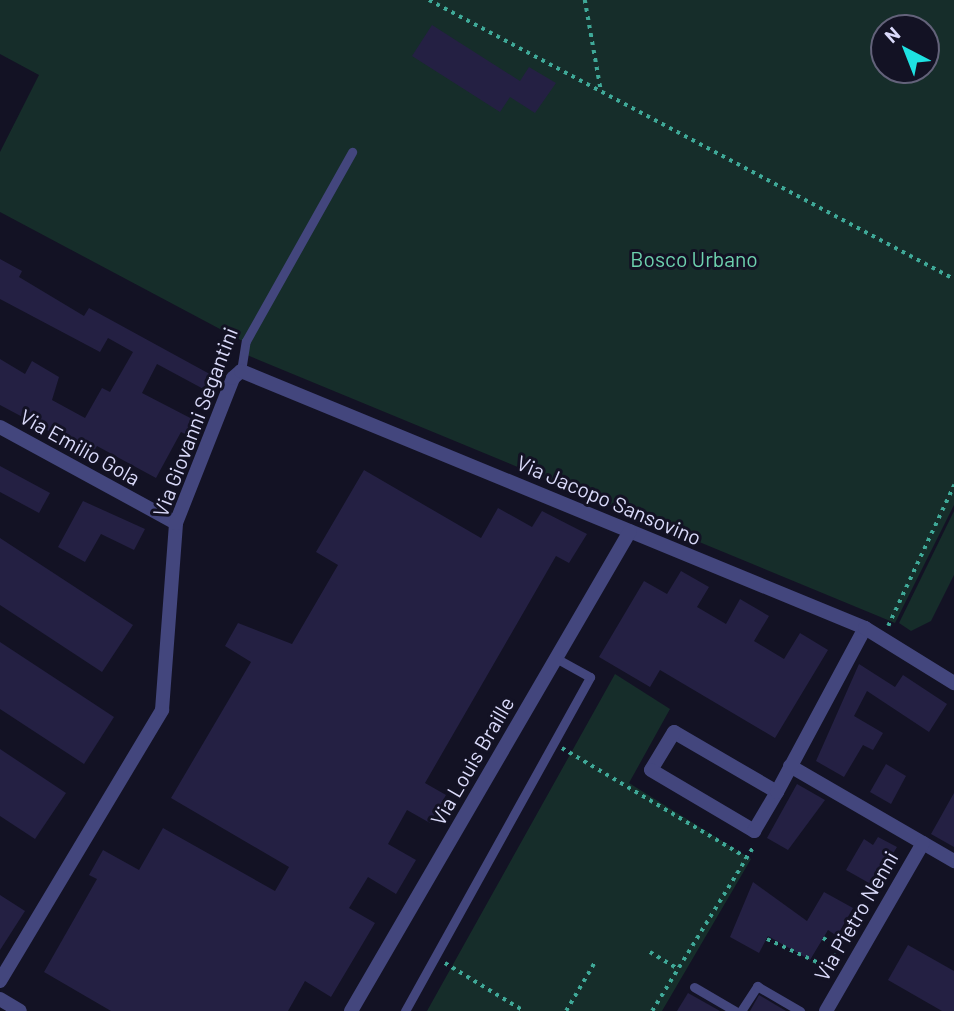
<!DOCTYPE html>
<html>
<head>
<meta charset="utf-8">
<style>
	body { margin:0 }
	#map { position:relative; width:954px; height:1011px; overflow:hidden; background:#131224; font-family:Barlow,sans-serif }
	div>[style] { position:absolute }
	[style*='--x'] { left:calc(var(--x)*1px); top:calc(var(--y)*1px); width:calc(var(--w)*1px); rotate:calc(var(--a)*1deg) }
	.green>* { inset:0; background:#162d2a }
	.building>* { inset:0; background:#242043 }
	.path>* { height:3.5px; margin-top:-1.75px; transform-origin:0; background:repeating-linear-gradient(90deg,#3fa998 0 3.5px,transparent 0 8.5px) }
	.service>* { height:9px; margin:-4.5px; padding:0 4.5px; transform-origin:4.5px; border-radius:4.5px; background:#43467d }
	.minor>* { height:14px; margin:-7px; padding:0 7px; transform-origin:7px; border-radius:7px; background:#43467d }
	span { translate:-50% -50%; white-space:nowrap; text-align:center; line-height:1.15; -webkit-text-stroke:6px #131224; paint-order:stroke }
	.park-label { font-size:21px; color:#6ed2af }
	.street-label { font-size:21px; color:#dadafa }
	.north { position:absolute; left:870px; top:14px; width:70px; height:70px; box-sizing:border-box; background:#131224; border:2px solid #63627a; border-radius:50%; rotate:318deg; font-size:19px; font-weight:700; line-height:28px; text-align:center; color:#dadafa }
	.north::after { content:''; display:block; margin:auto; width:24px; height:32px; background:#1ee2e2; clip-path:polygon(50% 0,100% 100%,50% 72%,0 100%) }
</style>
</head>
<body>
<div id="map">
	<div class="green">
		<i style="clip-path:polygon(evenodd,0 0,954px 0,954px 505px,895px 623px,247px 355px,250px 345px,0 212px,0 152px,39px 75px,0 54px,0 0,884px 28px,926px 28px,926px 70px,884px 70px,884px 28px)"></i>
		<i style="clip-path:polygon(954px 511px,954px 575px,931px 621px,911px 631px,899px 623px)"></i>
		<i style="clip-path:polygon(615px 674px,670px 709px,629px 783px,751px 859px,662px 1011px,427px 1011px)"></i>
	</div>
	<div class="building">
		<i style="clip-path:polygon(432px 25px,520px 81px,529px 67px,556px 83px,535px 113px,510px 97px,500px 112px,412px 56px)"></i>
		<i style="clip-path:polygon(0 259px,22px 271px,19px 277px,84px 316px,89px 308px,217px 378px,209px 392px,157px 364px,142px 393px,198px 422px,191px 437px,181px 432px,156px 478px,97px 446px,92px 454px,0 405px,0 359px,25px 374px,32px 361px,59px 377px,52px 400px,85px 418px,102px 388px,110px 392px,133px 352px,108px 338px,100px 352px,0 299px)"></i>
		<i style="clip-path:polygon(0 466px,50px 493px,39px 513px,0 492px)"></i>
		<i style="clip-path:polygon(364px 470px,481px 538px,498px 508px,532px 527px,542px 511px,587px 534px,569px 563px,556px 556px,425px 783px,446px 795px,430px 823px,407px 810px,388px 844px,416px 860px,396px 894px,368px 877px,349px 908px,375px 923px,331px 997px,305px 981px,288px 1011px,111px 1011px,44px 972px,97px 879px,89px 875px,103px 850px,139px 870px,163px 828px,275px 891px,289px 867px,171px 798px,251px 662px,225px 646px,238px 623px,292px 644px,338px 565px,316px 552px)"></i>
		<i style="clip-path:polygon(83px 501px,145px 529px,134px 550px,101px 534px,85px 562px,58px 547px)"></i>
		<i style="clip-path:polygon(0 538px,133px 625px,102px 672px,0 605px)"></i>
		<i style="clip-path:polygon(681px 571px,709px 587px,697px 607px,726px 624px,740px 599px,769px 616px,754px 641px,784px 659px,800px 633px,828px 650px,775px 738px,660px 670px,650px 687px,599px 657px,644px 581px,667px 594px)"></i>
		<i style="clip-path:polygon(0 642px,114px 717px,84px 764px,0 709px)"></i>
		<i style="clip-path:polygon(859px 664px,895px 687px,903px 675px,947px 704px,929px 732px,867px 691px,854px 716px,883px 733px,873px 750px,863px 745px,844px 777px,816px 761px)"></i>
		<i style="clip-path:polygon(0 749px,66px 793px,35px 839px,0 816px)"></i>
		<i style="clip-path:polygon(886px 764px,906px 776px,891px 804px,870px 792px)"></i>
		<i style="clip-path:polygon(797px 784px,825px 800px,788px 850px,767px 838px)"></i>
		<i style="clip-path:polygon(954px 793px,954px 847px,931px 834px)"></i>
		<i style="clip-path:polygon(878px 837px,897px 847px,877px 880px,869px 883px,846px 870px,864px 839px,873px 845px)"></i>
		<i style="clip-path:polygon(753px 882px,807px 921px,824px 892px,853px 908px,837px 936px,828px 930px,810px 960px,768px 936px,759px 953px,730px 937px)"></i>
		<i style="clip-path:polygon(0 895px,25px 911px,0 950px)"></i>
		<i style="clip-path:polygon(908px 945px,954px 971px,954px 1011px,942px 1011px,888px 980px)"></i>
		<i style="clip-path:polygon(688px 993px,720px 1011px,677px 1011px)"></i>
		<i style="clip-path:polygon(759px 995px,786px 1011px,750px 1011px)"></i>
	</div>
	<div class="path">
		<i style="--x:429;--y:0;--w:595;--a:27.99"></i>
		<i style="--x:585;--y:0;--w:92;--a:80"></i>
		<i style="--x:888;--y:626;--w:156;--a:-64.9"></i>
		<i style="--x:562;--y:748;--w:215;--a:30.7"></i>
		<i style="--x:823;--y:938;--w:14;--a:30"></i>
		<i style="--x:835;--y:945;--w:23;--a:100"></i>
		<i style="--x:767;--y:939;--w:74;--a:24.8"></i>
		<i style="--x:650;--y:952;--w:33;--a:31"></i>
		<i style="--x:445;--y:963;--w:92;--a:31.3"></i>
		<i style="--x:566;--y:1011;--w:57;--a:-59.4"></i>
		<i style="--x:652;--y:1011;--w:194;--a:-58.3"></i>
	</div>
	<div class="service">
		<i style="--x:241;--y:371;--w:30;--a:-81"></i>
		<i style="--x:246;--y:341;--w:217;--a:-60.7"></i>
		<i style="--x:694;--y:987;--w:48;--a:30.3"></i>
		<i style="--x:405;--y:1011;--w:382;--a:-61"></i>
		<i style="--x:590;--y:677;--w:39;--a:-151"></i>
		<i style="--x:741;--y:1011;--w:30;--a:-57"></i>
		<i style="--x:757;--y:986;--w:50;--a:30.2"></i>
	</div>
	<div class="minor">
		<i style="--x:0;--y:427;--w:200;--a:28.6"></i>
		<i style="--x:790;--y:766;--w:190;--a:30.1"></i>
		<i style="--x:777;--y:792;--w:119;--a:-149.8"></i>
		<i style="--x:674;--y:732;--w:44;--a:121.2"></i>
		<i style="--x:651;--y:770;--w:120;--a:30.6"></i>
		<i style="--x:754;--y:831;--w:45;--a:-59.5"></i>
		<i style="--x:777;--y:792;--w:186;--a:-61.8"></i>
		<i style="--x:0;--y:981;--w:316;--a:-59.1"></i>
		<i style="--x:162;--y:710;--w:188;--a:-85.7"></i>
		<i style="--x:176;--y:523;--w:156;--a:-68.5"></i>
		<i style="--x:233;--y:378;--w:11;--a:-41"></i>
		<i style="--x:241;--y:371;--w:675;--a:22.38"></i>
		<i style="--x:865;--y:628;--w:105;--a:31.7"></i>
		<i style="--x:0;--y:999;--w:23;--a:31"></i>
		<i style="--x:351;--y:1011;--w:555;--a:-59.83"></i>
		<i style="--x:826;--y:1011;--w:194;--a:-60"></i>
	</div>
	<div class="park-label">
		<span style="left:694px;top:259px">Bosco Urbano</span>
	</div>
	<div class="street-label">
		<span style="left:195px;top:422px;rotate:-69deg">Via Giovanni Segantini</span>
		<span style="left:80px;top:447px;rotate:29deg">Via Emilio Gola</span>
		<span style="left:609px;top:500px;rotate:23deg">Via Jacopo Sansovino</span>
		<span style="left:472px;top:761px;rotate:-60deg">Via Louis Braille</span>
		<span style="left:856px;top:916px;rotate:-60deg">Via Pietro Nenni</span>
	</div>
	<div class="north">N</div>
</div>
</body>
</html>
